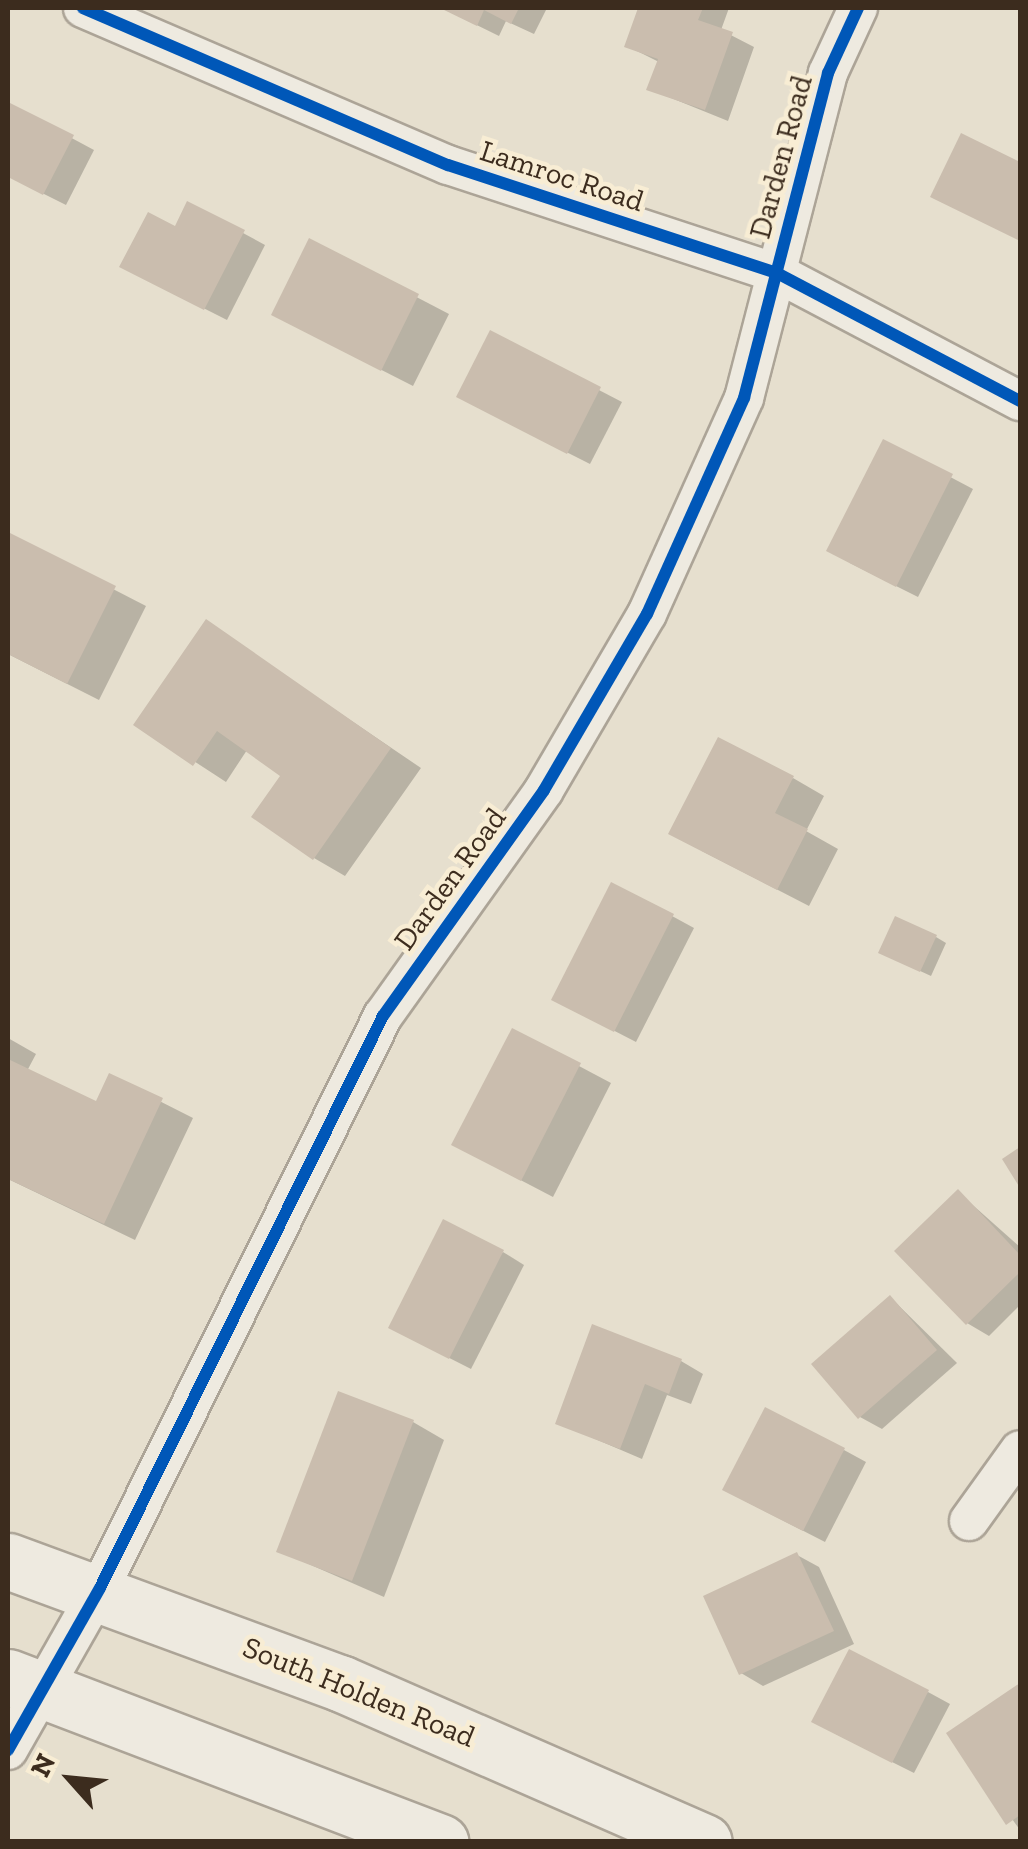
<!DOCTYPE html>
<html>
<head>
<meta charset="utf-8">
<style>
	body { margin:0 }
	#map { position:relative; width:1028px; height:1849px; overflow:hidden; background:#e6dfce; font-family:"Zilla Slab",serif }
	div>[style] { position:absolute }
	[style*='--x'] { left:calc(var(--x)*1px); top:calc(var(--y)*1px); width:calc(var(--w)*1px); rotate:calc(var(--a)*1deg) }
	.shadow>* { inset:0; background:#0003 }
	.building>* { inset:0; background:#cabdae }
	.roads { filter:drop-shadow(2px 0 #aca497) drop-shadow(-2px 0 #aca497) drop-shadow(0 2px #aca497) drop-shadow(0 -2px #aca497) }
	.minor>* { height:38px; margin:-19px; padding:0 19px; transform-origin:19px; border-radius:19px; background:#eeeae0 }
	.secondary>* { height:55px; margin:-27.5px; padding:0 27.5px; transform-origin:27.5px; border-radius:27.5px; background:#eeeae0 }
	.cycleway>* { height:12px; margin:-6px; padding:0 6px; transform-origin:6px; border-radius:6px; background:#0057b8 }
	span { translate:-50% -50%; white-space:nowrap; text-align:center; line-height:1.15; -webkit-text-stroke:9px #f8edd4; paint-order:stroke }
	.street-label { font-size:30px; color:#3c2c1e }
	.frame { position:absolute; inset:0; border:10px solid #3c2c1e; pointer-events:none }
	.north { position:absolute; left:20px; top:1729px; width:100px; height:100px; -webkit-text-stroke:8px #f8edd4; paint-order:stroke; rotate:297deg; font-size:28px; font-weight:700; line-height:40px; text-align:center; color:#3c2c1e }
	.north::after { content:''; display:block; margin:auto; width:35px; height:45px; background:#3c2c1e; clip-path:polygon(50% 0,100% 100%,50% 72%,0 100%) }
</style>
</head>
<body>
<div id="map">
	<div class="shadow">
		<i style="clip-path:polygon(442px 8px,547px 8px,534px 34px,506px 21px,499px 36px)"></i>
		<i style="clip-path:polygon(640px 8px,729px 8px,721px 30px,754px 47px,728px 121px,649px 89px,659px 62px,627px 46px)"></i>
		<i style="clip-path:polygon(8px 104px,94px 150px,66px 205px,8px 176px)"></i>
		<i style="clip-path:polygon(176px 229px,243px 233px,265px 245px,227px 320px,144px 278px)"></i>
		<i style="clip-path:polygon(311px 242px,449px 314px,413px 386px,305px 331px)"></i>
		<i style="clip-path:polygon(491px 334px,622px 402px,590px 464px,481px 409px)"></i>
		<i style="clip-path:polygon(884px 442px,973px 489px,918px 597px,850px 563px)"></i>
		<i style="clip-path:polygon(8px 535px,146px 606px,99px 700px,8px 654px)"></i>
		<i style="clip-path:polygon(207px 623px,421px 768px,345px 876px,314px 858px,283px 775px,247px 750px,226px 782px,137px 724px)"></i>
		<i style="clip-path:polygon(793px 778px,824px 796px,806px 831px,838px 849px,809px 906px,702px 851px)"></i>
		<i style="clip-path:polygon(672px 916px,694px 928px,636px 1042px,576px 1011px)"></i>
		<i style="clip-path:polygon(936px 937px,946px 943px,931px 976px,892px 958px)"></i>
		<i style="clip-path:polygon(513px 1031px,611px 1083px,553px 1197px,486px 1162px)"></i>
		<i style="clip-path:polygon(8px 1038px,36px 1054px,27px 1071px,97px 1104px,110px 1076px,193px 1118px,135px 1240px,8px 1179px)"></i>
		<i style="clip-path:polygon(958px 1192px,1020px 1247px,1020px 1305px,989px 1336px,967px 1323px)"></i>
		<i style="clip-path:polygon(503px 1252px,524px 1265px,471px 1369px,412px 1339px)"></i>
		<i style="clip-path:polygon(891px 1298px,957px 1363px,882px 1429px,860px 1417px)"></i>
		<i style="clip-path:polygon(681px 1361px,703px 1374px,691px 1404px,667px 1395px,642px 1459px,558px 1423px)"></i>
		<i style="clip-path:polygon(413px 1422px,444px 1440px,384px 1597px,279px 1551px)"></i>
		<i style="clip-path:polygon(844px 1450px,866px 1462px,825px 1542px,747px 1502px)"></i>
		<i style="clip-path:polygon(797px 1555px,819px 1567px,854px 1644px,763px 1686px,741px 1673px)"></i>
		<i style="clip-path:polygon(1020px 1686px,1020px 1830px,950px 1733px)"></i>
		<i style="clip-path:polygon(928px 1692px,950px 1704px,914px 1773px,836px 1734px)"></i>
	</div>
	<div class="building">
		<i style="clip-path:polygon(440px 8px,519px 8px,511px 24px,484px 10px,477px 26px)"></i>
		<i style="clip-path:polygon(638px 8px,703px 8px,698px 20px,733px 32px,705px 110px,646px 90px,658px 59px,624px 47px)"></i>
		<i style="clip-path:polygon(8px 102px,74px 135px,43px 195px,8px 177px)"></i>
		<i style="clip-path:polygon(961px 133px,1020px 162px,1020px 241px,930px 197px)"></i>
		<i style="clip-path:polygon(187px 201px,245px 230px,204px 310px,119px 267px,148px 212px,175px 226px)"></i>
		<i style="clip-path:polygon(309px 238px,419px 294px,381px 371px,271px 315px)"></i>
		<i style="clip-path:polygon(490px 330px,601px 387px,567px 454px,456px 397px)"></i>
		<i style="clip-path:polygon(883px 439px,953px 474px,896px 587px,826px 551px)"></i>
		<i style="clip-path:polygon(8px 532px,116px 586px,67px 684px,8px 654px)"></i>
		<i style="clip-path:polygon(206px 619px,391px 748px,313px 860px,251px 817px,280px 776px,217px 731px,193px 766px,133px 725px)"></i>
		<i style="clip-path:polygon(718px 737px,794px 776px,775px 813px,808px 829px,777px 890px,668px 834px)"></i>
		<i style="clip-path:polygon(611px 882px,674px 914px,614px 1032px,551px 1000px)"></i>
		<i style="clip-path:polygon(895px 916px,937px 935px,920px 972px,878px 953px)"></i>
		<i style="clip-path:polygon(512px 1028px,581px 1063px,521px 1181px,451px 1145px)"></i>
		<i style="clip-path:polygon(8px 1059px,96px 1101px,109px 1073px,163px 1098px,104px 1224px,8px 1179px)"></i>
		<i style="clip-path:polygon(1020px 1147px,1020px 1188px,1002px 1159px)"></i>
		<i style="clip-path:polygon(958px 1189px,1020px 1255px,1020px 1272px,966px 1325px,894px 1251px)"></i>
		<i style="clip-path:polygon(443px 1219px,504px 1250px,449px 1359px,388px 1328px)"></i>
		<i style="clip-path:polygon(890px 1295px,937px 1350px,858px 1419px,811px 1364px)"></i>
		<i style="clip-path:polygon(592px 1324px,682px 1359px,669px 1394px,645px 1384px,620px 1449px,555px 1424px)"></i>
		<i style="clip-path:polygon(338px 1391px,414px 1420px,352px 1581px,276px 1552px)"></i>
		<i style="clip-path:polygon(765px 1407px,845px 1448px,803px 1531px,722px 1490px)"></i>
		<i style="clip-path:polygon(797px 1552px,834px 1631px,739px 1675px,703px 1596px)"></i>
		<i style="clip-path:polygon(849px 1649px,929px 1690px,892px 1763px,811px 1722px)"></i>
		<i style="clip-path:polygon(1020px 1683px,1020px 1815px,1006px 1825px,946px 1733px)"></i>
	</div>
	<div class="roads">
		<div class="minor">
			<i style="--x:83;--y:8;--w:397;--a:23.3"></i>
			<i style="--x:448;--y:165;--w:346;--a:18.2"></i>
			<i style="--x:777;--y:273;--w:275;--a:27.8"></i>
			<i style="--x:969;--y:1521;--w:87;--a:-54.3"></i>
			<i style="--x:8;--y:1750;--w:186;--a:-60.4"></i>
			<i style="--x:100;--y:1588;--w:638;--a:-63.68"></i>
			<i style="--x:383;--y:1016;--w:277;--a:-54.5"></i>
			<i style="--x:544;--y:790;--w:204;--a:-59.7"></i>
			<i style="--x:647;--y:614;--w:237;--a:-65.8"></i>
			<i style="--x:744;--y:398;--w:336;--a:-75.5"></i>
			<i style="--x:828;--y:73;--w:72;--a:-65.2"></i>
		</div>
		<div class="secondary">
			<i style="--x:8;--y:1561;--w:354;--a:20.2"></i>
			<i style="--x:340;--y:1683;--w:397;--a:23.6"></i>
			<i style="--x:8;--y:1677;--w:463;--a:20.9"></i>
		</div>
	</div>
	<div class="cycleway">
		<i style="--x:83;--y:8;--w:397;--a:23.3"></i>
		<i style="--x:448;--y:165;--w:346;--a:18.2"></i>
		<i style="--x:777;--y:273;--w:275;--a:27.8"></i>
		<i style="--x:8;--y:1750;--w:186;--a:-60.4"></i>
		<i style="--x:100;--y:1588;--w:638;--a:-63.68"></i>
		<i style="--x:383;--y:1016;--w:277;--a:-54.5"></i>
		<i style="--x:544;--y:790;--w:204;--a:-59.7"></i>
		<i style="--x:647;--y:614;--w:237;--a:-65.8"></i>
		<i style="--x:744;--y:398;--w:336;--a:-75.5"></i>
		<i style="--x:828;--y:73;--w:72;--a:-65.2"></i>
	</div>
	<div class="street-label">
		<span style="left:781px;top:157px;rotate:-75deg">Darden Road</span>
		<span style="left:562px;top:176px;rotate:18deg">Lamroc Road</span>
		<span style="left:450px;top:879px;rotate:-54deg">Darden Road</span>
		<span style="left:359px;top:1692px;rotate:22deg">South Holden Road</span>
	</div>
	<div class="frame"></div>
	<div class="north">N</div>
</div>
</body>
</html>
